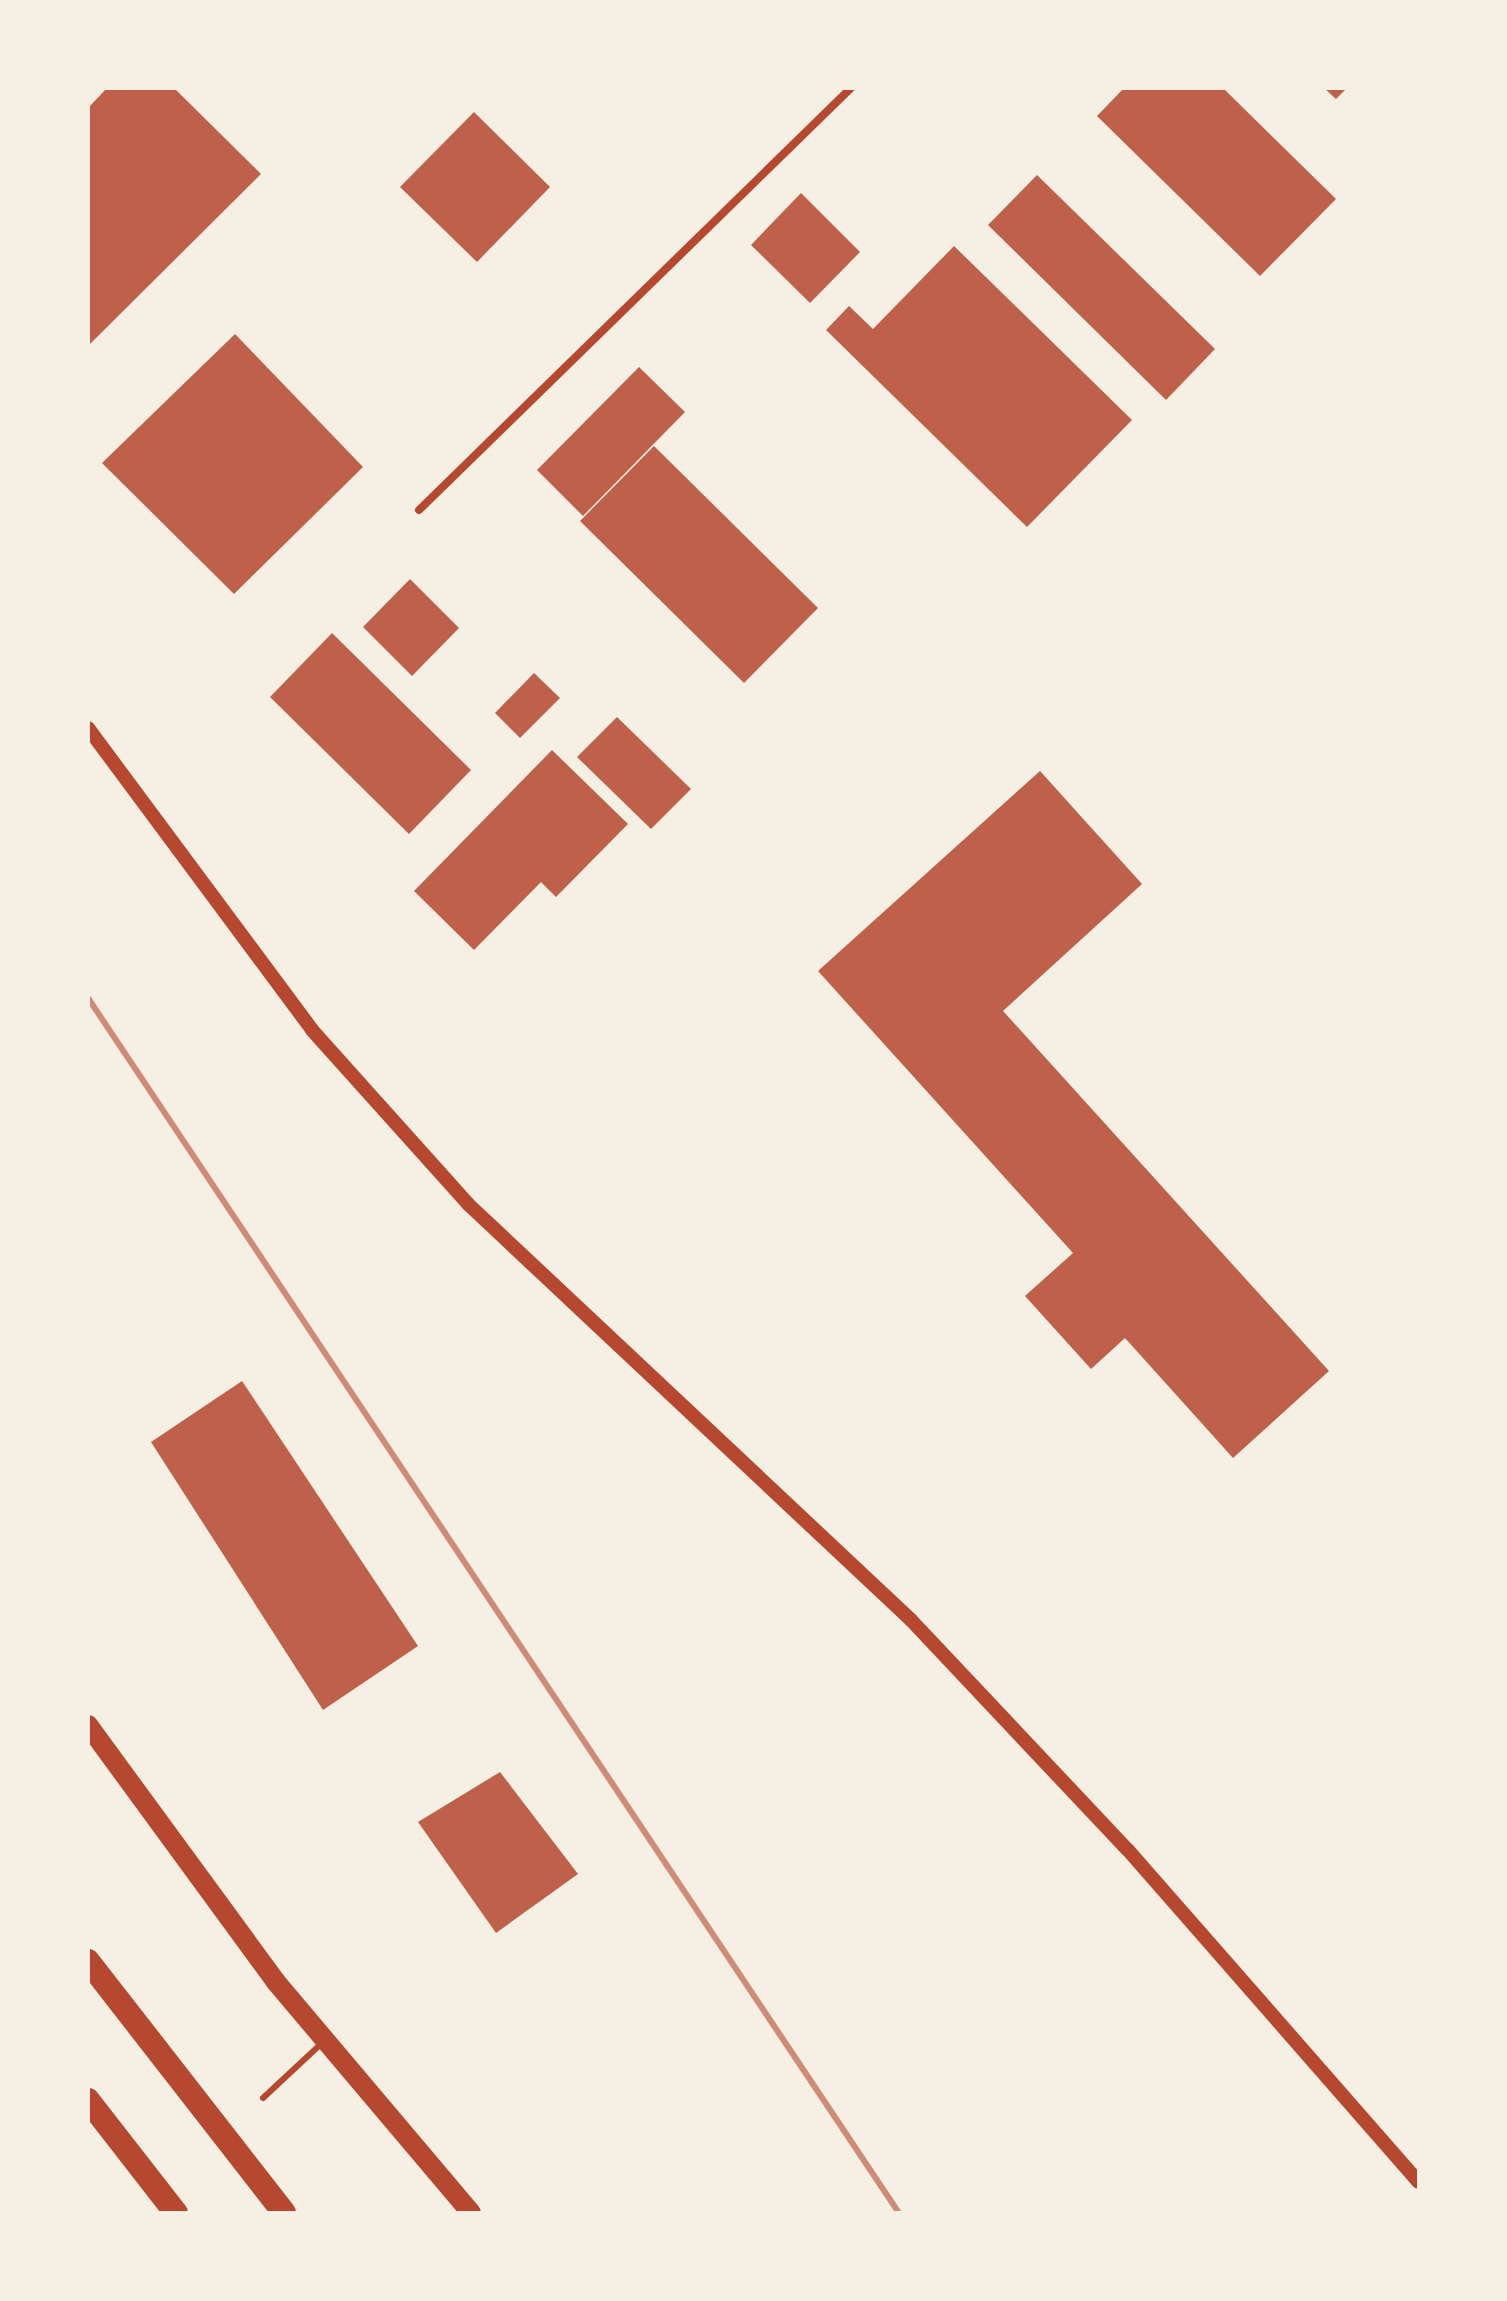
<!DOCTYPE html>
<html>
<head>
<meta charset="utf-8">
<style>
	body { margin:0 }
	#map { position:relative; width:1507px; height:2301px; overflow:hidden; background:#f6efe4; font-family:Signika,sans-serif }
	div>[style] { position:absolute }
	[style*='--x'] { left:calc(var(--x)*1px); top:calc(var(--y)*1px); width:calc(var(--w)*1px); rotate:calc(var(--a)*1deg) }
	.building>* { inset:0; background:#bf614a }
	.service>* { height:6px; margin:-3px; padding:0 3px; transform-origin:3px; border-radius:3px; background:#b5482f }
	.minor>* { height:8px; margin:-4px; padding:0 4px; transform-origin:4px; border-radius:4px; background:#b5482f }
	.tertiary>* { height:14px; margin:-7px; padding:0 7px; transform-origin:7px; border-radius:7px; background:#b5482f }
	.primary>* { height:20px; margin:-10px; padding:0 10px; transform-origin:10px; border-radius:10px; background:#b5482f }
	.motorway>* { height:24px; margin:-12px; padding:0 12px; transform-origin:12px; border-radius:12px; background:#b5482f }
	.rail>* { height:6px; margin:-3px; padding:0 3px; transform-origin:3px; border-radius:3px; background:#cf8b77 }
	span { translate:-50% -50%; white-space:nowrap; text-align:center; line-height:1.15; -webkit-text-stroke:8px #f6efe4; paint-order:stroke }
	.frame { position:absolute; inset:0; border:90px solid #f6efe4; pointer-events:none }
</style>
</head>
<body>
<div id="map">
	<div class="building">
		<i style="clip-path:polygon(107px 88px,174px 88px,261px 174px,88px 346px,88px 108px)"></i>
		<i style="clip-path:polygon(1124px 88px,1223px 88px,1336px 199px,1260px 276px,1097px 116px)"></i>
		<i style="clip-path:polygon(1324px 88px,1347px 88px,1336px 99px)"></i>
		<i style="clip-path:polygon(474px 112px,550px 187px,477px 262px,400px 187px)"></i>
		<i style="clip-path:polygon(1037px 175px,1215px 349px,1166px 400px,988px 225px)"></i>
		<i style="clip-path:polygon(801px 193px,860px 252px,810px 303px,751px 245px)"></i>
		<i style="clip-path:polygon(954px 246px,1132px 420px,1027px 527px,826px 330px,849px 306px,873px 329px)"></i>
		<i style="clip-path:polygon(235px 334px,363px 467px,234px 594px,102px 463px)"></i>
		<i style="clip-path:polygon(639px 367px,685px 412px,583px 516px,537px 470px)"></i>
		<i style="clip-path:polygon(654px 446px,818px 608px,744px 683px,580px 521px)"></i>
		<i style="clip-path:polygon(410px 579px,459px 628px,412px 676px,363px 627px)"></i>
		<i style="clip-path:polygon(332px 633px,471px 770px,409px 834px,270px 697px)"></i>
		<i style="clip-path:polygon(534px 673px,560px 698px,520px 738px,495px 713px)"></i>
		<i style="clip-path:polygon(617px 717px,691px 789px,651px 829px,577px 757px)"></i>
		<i style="clip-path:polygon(552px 750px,628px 824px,556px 897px,541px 882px,474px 950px,414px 891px)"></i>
		<i style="clip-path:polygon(1040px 771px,1142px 884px,1003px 1011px,1329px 1371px,1233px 1458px,1125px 1338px,1091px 1369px,1025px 1296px,1073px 1253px,818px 971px)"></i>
		<i style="clip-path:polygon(242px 1381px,418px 1646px,323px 1710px,151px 1442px)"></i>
		<i style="clip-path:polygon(500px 1772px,578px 1874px,496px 1933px,418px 1822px)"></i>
	</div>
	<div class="service">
		<i style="--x:263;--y:2098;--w:81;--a:-43"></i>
	</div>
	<div class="minor">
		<i style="--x:419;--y:510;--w:604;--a:-44.33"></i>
	</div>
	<div class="tertiary">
		<i style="--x:88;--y:728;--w:376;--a:53.4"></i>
		<i style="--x:312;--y:1030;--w:234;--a:48.1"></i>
		<i style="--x:468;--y:1204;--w:608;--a:43.2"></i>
		<i style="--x:911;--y:1620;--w:316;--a:46.7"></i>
		<i style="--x:1128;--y:1850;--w:441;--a:48.8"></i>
	</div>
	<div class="primary">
		<i style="--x:88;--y:1725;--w:318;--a:53.8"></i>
		<i style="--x:276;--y:1982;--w:302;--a:49.8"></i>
	</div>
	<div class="motorway">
		<i style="--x:88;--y:1961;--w:319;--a:52.1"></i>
		<i style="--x:88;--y:2100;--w:143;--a:52.1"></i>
	</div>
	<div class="rail">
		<i style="--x:88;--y:998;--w:1461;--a:56.28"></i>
	</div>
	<div class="frame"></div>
</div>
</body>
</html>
